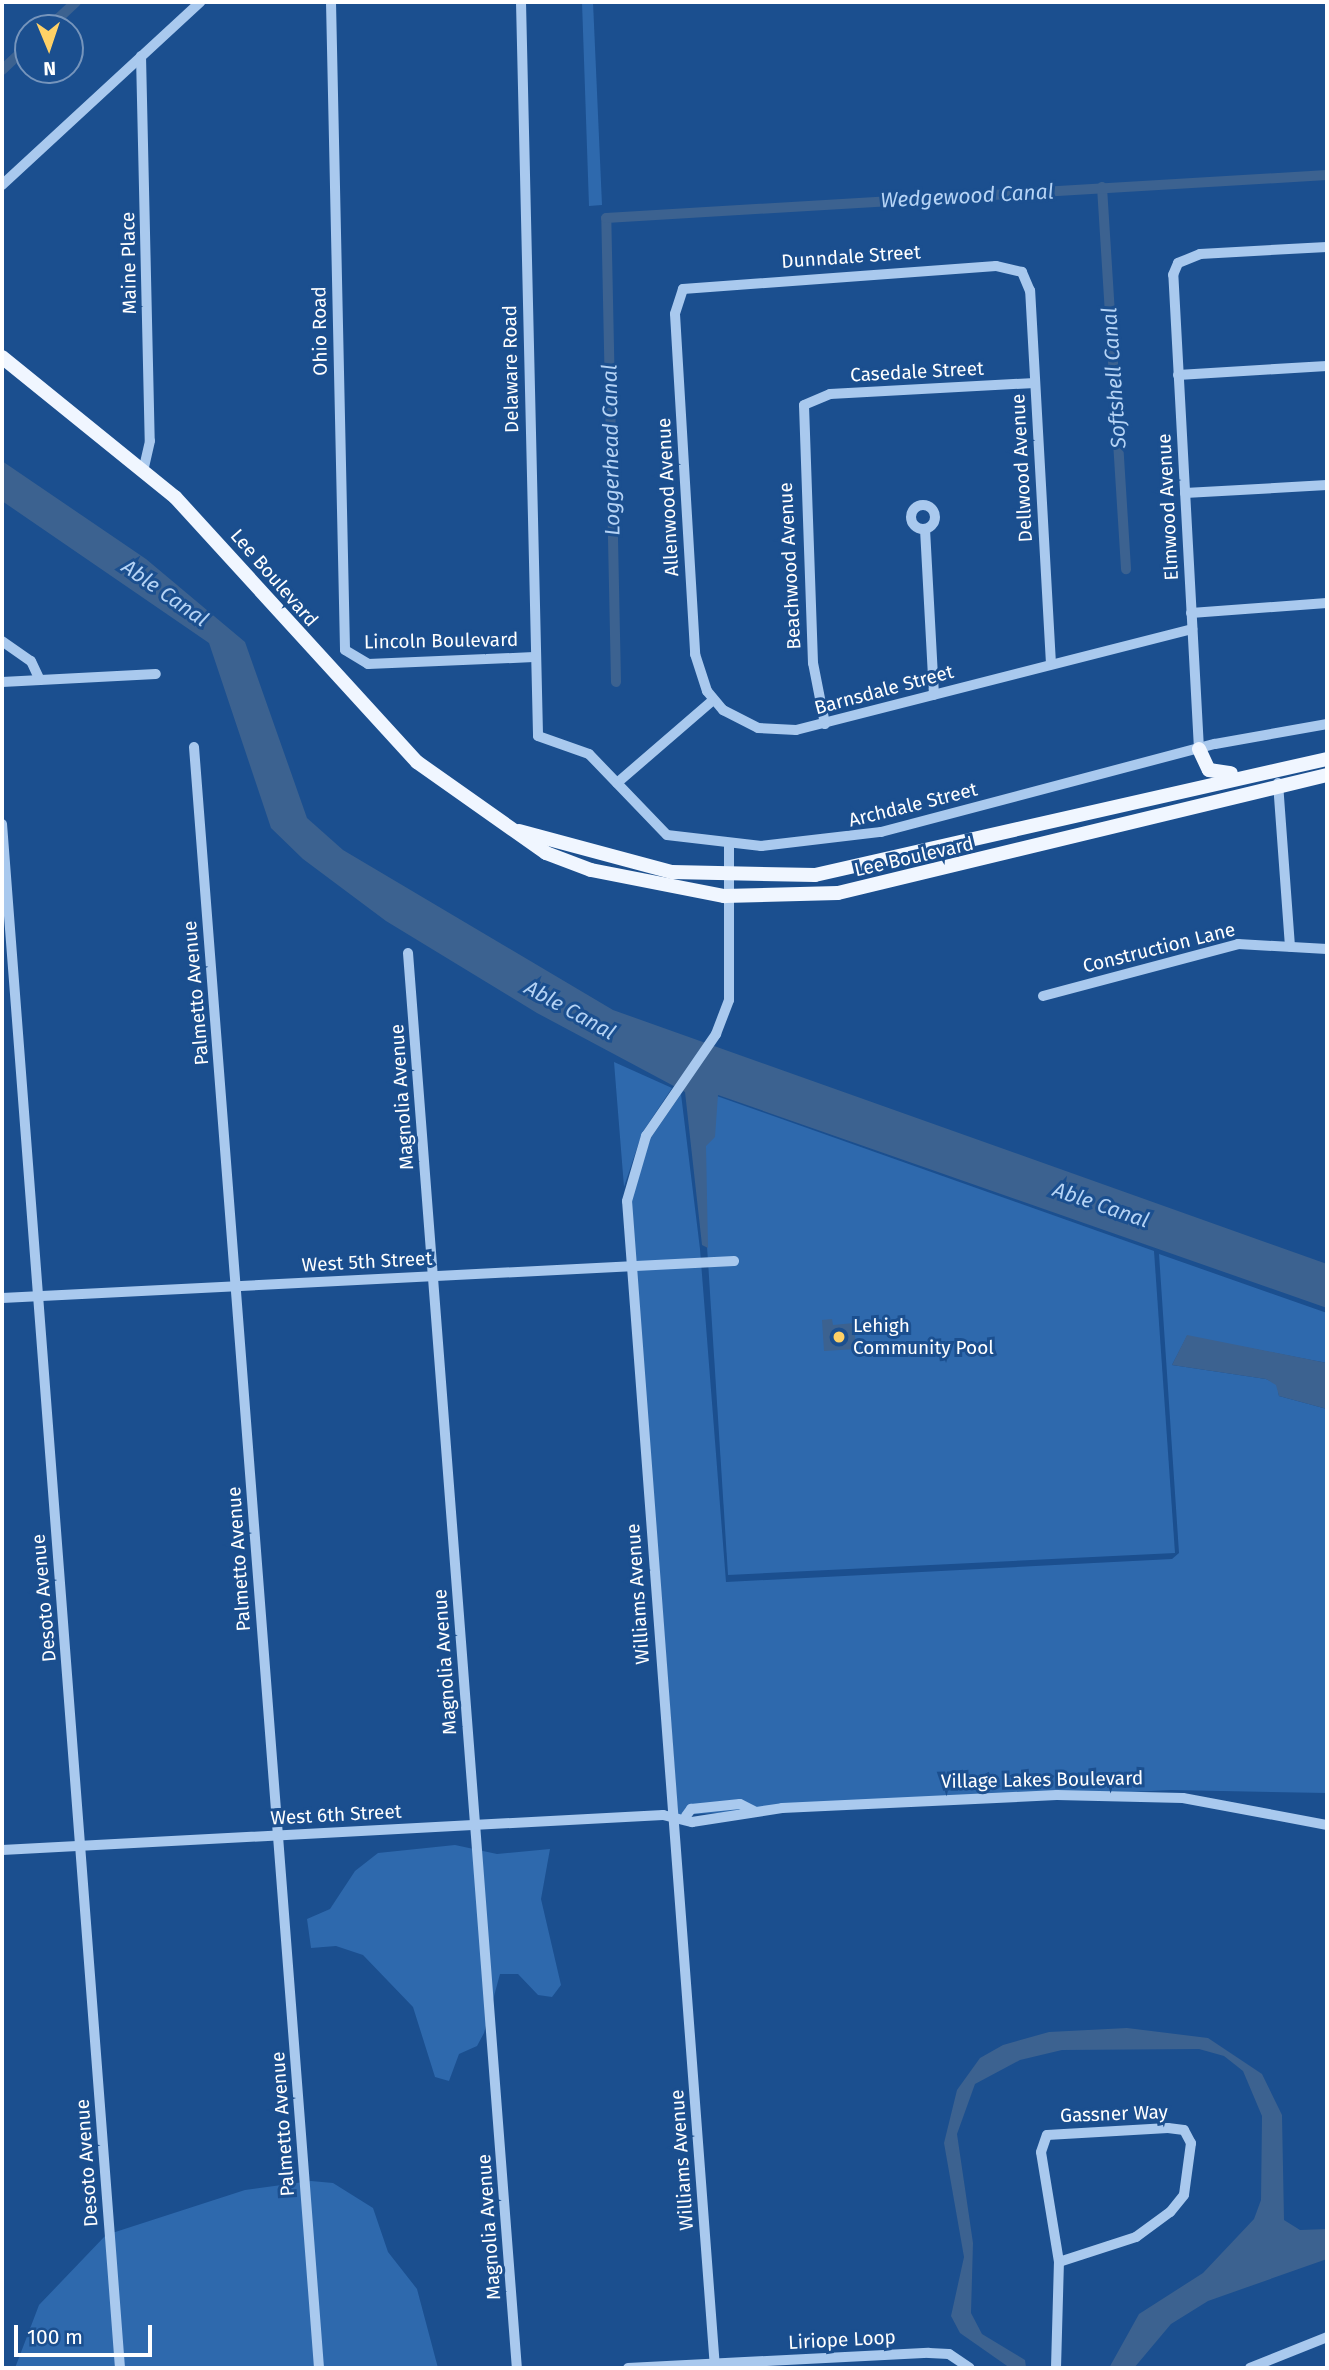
<!DOCTYPE html>
<html>
<head>
<meta charset="utf-8">
<style>
	body { margin:0 }
	#map { position:relative; width:1329px; height:2370px; overflow:hidden; background:#1b4f8f; font-family:"Fira Sans",sans-serif }
	div>[style] { position:absolute }
	[style*='--x'] { left:calc(var(--x)*1px); top:calc(var(--y)*1px); width:calc(var(--w)*1px); rotate:calc(var(--a)*1deg) }
	.green>* { inset:0; background:#2e69ad }
	.water>* { inset:0; background:#3c6290 }
	.canal>* { height:10px; margin:-5px; padding:0 5px; transform-origin:5px; border-radius:5px; background:#3c6290 }
	.minor>* { height:10px; margin:-5px; padding:0 5px; transform-origin:5px; border-radius:5px; background:#a9c9ee }
	.minor>.ring { margin:-5px; padding:0; box-sizing:content-box; background:none; border:10px solid #a9c9ee; border-radius:50% }
	.major>* { height:14px; margin:-7px; padding:0 7px; transform-origin:7px; border-radius:7px; background:#f0f6ff }
	.dots>* { width:19px; height:19px; translate:-50% -50%; box-sizing:border-box; border:4px solid #1b4f8f; border-radius:50% }
	span { translate:-50% -50%; white-space:nowrap; text-align:center; line-height:1.15; -webkit-text-stroke:6px #1b4f8f; paint-order:stroke }
	.street-label { font-size:19px; color:#fff }
	.poi-label { font-size:19px; color:#fff }
	.left { translate:0 -50%; text-align:left }
	.water-label { font-size:21px; color:#b5d3f5; font-style:italic }
	.frame { position:absolute; inset:0; border:4px solid #fff; pointer-events:none }
	.north { position:absolute; left:14px; top:14px; width:70px; height:70px; box-sizing:border-box; background:#1b4f8f; border:2px solid #7695bc; border-radius:50%; rotate:178deg; font-size:19px; font-weight:700; line-height:28px; text-align:center; color:#fff }
	.north::after { content:''; display:block; margin:auto; width:24px; height:32px; background:#ffd166; clip-path:polygon(50% 0,100% 100%,50% 72%,0 100%) }
	.scale { position:absolute; left:14px; top:2325px; width:138px; height:32px; box-sizing:border-box; border:4px solid #fff; border-top:0; padding-left:9px; font-size:21px; line-height:24px; white-space:nowrap; color:#fff; -webkit-text-stroke:5px #1b4f8f; paint-order:stroke }
</style>
</head>
<body>
<div id="map">
	<div class="green">
		<i style="clip-path:polygon(582px 2px,593px 2px,602px 205px,589px 206px)"></i>
		<i style="clip-path:polygon(614px 1062px,672px 1088px,642px 1133px,624px 1187px)"></i>
		<i style="clip-path:polygon(697px 1089px,1154px 1251px,1175px 1553px,728px 1575px)"></i>
		<i style="clip-path:polygon(681px 1094px,700px 1249px,726px 1582px,1172px 1559px,1179px 1553px,1159px 1254px,1327px 1313px,1327px 1363px,1187px 1336px,1172px 1365px,1266px 1379px,1277px 1384px,1279px 1396px,1327px 1409px,1327px 1793px,1171px 1790px,678px 1815px,631px 1201px,650px 1139px)"></i>
		<i style="clip-path:polygon(455px 1845px,497px 1854px,550px 1849px,541px 1899px,561px 1985px,552px 1997px,538px 1995px,518px 1974px,500px 1974px,484px 2033px,477px 2046px,459px 2054px,449px 2081px,435px 2077px,413px 2007px,363px 1955px,336px 1946px,311px 1948px,307px 1919px,330px 1909px,355px 1871px,378px 1853px)"></i>
		<i style="clip-path:polygon(311px 2181px,333px 2183px,373px 2208px,388px 2252px,417px 2289px,438px 2368px,15px 2368px,39px 2305px,106px 2235px,245px 2190px)"></i>
	</div>
	<div class="water">
		<i style="clip-path:polygon(2px 461px,146px 559px,245px 642px,307px 818px,343px 850px,613px 1010px,1327px 1264px,1327px 1308px,718px 1095px,715px 1137px,706px 1146px,708px 1248px,702px 1245px,685px 1092px,537px 1013px,386px 921px,303px 859px,271px 828px,209px 643px,2px 501px)"></i>
		<i style="clip-path:polygon(832px 1319px,833px 1325px,854px 1323px,856px 1349px,824px 1351px,822px 1320px)"></i>
		<i style="clip-path:polygon(1187px 1335px,1327px 1363px,1327px 1409px,1279px 1396px,1276px 1385px,1266px 1379px,1172px 1365px)"></i>
		<i style="clip-path:polygon(1127px 2028px,1208px 2038px,1262px 2074px,1282px 2115px,1284px 2220px,1300px 2230px,1327px 2229px,1327px 2259px,1208px 2301px,1171px 2324px,1134px 2368px,1109px 2368px,1139px 2314px,1203px 2273px,1254px 2219px,1261px 2200px,1262px 2116px,1243px 2071px,1224px 2056px,1199px 2049px,1062px 2050px,1020px 2060px,975px 2084px,957px 2134px,973px 2243px,971px 2313px,982px 2334px,1025px 2360px,1026px 2367px,1010px 2368px,960px 2333px,951px 2316px,964px 2257px,944px 2143px,957px 2090px,980px 2058px,1003px 2045px,1049px 2032px)"></i>
	</div>
	<div class="canal">
		<i style="--x:48;--y:28;--w:38;--a:-43"></i>
		<i style="--x:2;--y:70;--w:35;--a:-43"></i>
		<i style="--x:1102;--y:187;--w:383;--a:86.4"></i>
		<i style="--x:616;--y:682;--w:464;--a:-91.2"></i>
		<i style="--x:606;--y:218;--w:722;--a:-3.41"></i>
	</div>
	<div class="minor">
		<i style="--x:331;--y:2;--w:648;--a:88.76"></i>
		<i style="--x:345;--y:650;--w:27;--a:31"></i>
		<i style="--x:368;--y:664;--w:166;--a:-2.4"></i>
		<i style="--x:521;--y:2;--w:734;--a:88.67"></i>
		<i style="--x:538;--y:736;--w:54;--a:19.4"></i>
		<i style="--x:589;--y:754;--w:112;--a:46.1"></i>
		<i style="--x:667;--y:835;--w:95;--a:6.7"></i>
		<i style="--x:761;--y:846;--w:121;--a:-6.7"></i>
		<i style="--x:881;--y:832;--w:345;--a:-14.8"></i>
		<i style="--x:1215;--y:744;--w:114;--a:-10.1"></i>
		<i style="--x:141;--y:56;--w:385;--a:88.7"></i>
		<i style="--x:150;--y:441;--w:28;--a:103"></i>
		<i style="--x:2;--y:185;--w:270;--a:-42.7"></i>
		<i style="--x:1178;--y:375;--w:149;--a:-3.5"></i>
		<i style="--x:1185;--y:493;--w:142;--a:-3.2"></i>
		<i class="ring" style="left:911px;top:505px;width:14px;height:14px"></i>
		<i style="--x:925;--y:529;--w:166;--a:86.9"></i>
		<i style="--x:1191;--y:613;--w:136;--a:-4.2"></i>
		<i style="--x:2;--y:641;--w:35;--a:35"></i>
		<i style="--x:31;--y:661;--w:21;--a:65"></i>
		<i style="--x:1051;--y:664;--w:374;--a:-93.2"></i>
		<i style="--x:1030;--y:291;--w:21;--a:-113"></i>
		<i style="--x:1022;--y:272;--w:27;--a:-167"></i>
		<i style="--x:996;--y:266;--w:314;--a:175.8"></i>
		<i style="--x:683;--y:289;--w:26;--a:108"></i>
		<i style="--x:675;--y:314;--w:341;--a:86.6"></i>
		<i style="--x:695;--y:654;--w:39;--a:72"></i>
		<i style="--x:707;--y:691;--w:25;--a:50"></i>
		<i style="--x:723;--y:710;--w:39;--a:27"></i>
		<i style="--x:758;--y:728;--w:38;--a:3"></i>
		<i style="--x:796;--y:730;--w:409;--a:-14.3"></i>
		<i style="--x:2;--y:682;--w:154;--a:-3"></i>
		<i style="--x:825;--y:724;--w:62;--a:-101.1"></i>
		<i style="--x:813;--y:663;--w:258;--a:-92"></i>
		<i style="--x:804;--y:405;--w:28;--a:-23"></i>
		<i style="--x:830;--y:394;--w:205;--a:-3.1"></i>
		<i style="--x:194;--y:747;--w:1626;--a:85.59"></i>
		<i style="--x:1199;--y:749;--w:475;--a:-93.1"></i>
		<i style="--x:1173;--y:275;--w:13;--a:-67"></i>
		<i style="--x:1178;--y:263;--w:24;--a:-22"></i>
		<i style="--x:1200;--y:254;--w:127;--a:-3.2"></i>
		<i style="--x:617;--y:783;--w:127;--a:-40.8"></i>
		<i style="--x:1278;--y:783;--w:164;--a:85.8"></i>
		<i style="--x:2;--y:824;--w:1549;--a:85.63"></i>
		<i style="--x:408;--y:953;--w:1419;--a:85.6"></i>
		<i style="--x:1043;--y:996;--w:202;--a:-14.9"></i>
		<i style="--x:1238;--y:944;--w:89;--a:3.2"></i>
		<i style="--x:2;--y:1298;--w:733;--a:-2.89"></i>
		<i style="--x:686;--y:1816;--w:9;--a:-54"></i>
		<i style="--x:691;--y:1809;--w:49;--a:-5.8"></i>
		<i style="--x:740;--y:1804;--w:16;--a:27"></i>
		<i style="--x:2;--y:1850;--w:662;--a:-3.03"></i>
		<i style="--x:663;--y:1815;--w:30;--a:14"></i>
		<i style="--x:692;--y:1822;--w:91;--a:-8.8"></i>
		<i style="--x:782;--y:1808;--w:275;--a:-2.7"></i>
		<i style="--x:1057;--y:1795;--w:126;--a:1.4"></i>
		<i style="--x:1183;--y:1798;--w:147;--a:10.6"></i>
		<i style="--x:1168;--y:2128;--w:16;--a:7"></i>
		<i style="--x:1184;--y:2130;--w:15;--a:62"></i>
		<i style="--x:1191;--y:2143;--w:52;--a:97.7"></i>
		<i style="--x:1184;--y:2195;--w:22;--a:129"></i>
		<i style="--x:1170;--y:2212;--w:42;--a:143.7"></i>
		<i style="--x:1136;--y:2237;--w:81;--a:162"></i>
		<i style="--x:1059;--y:2262;--w:111;--a:-99.3"></i>
		<i style="--x:1041;--y:2152;--w:18;--a:-71"></i>
		<i style="--x:1047;--y:2135;--w:121;--a:-3.3"></i>
		<i style="--x:628;--y:2368;--w:301;--a:-2.9"></i>
		<i style="--x:929;--y:2353;--w:20;--a:3"></i>
		<i style="--x:949;--y:2354;--w:25;--a:34"></i>
		<i style="--x:715;--y:2368;--w:1170;--a:-94.31"></i>
		<i style="--x:627;--y:1201;--w:68;--a:-73.7"></i>
		<i style="--x:646;--y:1136;--w:124;--a:-55.5"></i>
		<i style="--x:716;--y:1034;--w:36;--a:-69"></i>
		<i style="--x:729;--y:1000;--w:155;--a:-90"></i>
		<i style="--x:1056;--y:2368;--w:106;--a:-88.4"></i>
		<i style="--x:1250;--y:2368;--w:83;--a:-21.9"></i>
	</div>
	<div class="major">
		<i style="--x:2;--y:357;--w:223;--a:39"></i>
		<i style="--x:175;--y:497;--w:359;--a:47.6"></i>
		<i style="--x:417;--y:762;--w:158;--a:35.2"></i>
		<i style="--x:546;--y:853;--w:48;--a:20.7"></i>
		<i style="--x:591;--y:870;--w:136;--a:11.1"></i>
		<i style="--x:724;--y:896;--w:114;--a:-1.5"></i>
		<i style="--x:838;--y:893;--w:503;--a:-13.57"></i>
		<i style="--x:1199;--y:749;--w:23;--a:65"></i>
		<i style="--x:1209;--y:770;--w:22;--a:8"></i>
		<i style="--x:519;--y:831;--w:158;--a:15"></i>
		<i style="--x:672;--y:872;--w:143;--a:1.2"></i>
		<i style="--x:815;--y:875;--w:525;--a:-12.77"></i>
	</div>
	<div class="dots">
		<i style="left:839px;top:1337px;background:#ffd166"></i>
	</div>
	<div class="street-label">
		<span style="left:851px;top:257px;rotate:-4deg">Dunndale Street</span>
		<span style="left:129px;top:263px;rotate:-91deg">Maine Place</span>
		<span style="left:320px;top:331px;rotate:-91deg">Ohio Road</span>
		<span style="left:511px;top:369px;rotate:-91deg">Delaware Road</span>
		<span style="left:917px;top:372px;rotate:-3deg">Casedale Street</span>
		<span style="left:1022px;top:468px;rotate:-93deg">Dellwood Avenue</span>
		<span style="left:668px;top:497px;rotate:-93deg">Allenwood Avenue</span>
		<span style="left:1168px;top:507px;rotate:-93deg">Elmwood Avenue</span>
		<span style="left:790px;top:566px;rotate:-93deg">Beachwood Avenue</span>
		<span style="left:274px;top:578px;rotate:49deg">Lee Boulevard</span>
		<span style="left:441px;top:641px;rotate:-1deg">Lincoln Boulevard</span>
		<span style="left:884px;top:690px;rotate:-15deg">Barnsdale Street</span>
		<span style="left:913px;top:805px;rotate:-14deg">Archdale Street</span>
		<span style="left:914px;top:857px;rotate:-13deg">Lee Boulevard</span>
		<span style="left:1159px;top:948px;rotate:-14deg">Construction Lane</span>
		<span style="left:196px;top:993px;rotate:-95deg">Palmetto Avenue</span>
		<span style="left:402px;top:1097px;rotate:-94deg">Magnolia Avenue</span>
		<span style="left:367px;top:1262px;rotate:-3deg">West 5th Street</span>
		<span style="left:239px;top:1559px;rotate:-94deg">Palmetto Avenue</span>
		<span style="left:638px;top:1594px;rotate:-94deg">Williams Avenue</span>
		<span style="left:44px;top:1598px;rotate:-95deg">Desoto Avenue</span>
		<span style="left:445px;top:1662px;rotate:-94deg">Magnolia Avenue</span>
		<span style="left:1042px;top:1780px;rotate:-1deg">Village Lakes Boulevard</span>
		<span style="left:336px;top:1815px;rotate:-3deg">West 6th Street</span>
		<span style="left:1114px;top:2114px;rotate:-2deg">Gassner Way</span>
		<span style="left:283px;top:2124px;rotate:-94deg">Palmetto Avenue</span>
		<span style="left:682px;top:2160px;rotate:-94deg">Williams Avenue</span>
		<span style="left:87px;top:2163px;rotate:-94deg">Desoto Avenue</span>
		<span style="left:489px;top:2227px;rotate:-94deg">Magnolia Avenue</span>
		<span style="left:842px;top:2340px;rotate:-3deg">Liriope Loop</span>
	</div>
	<div class="poi-label">
		<span class="left" style="left:853px;top:1337px">Lehigh<br>Community Pool</span>
	</div>
	<div class="water-label">
		<span style="left:967px;top:196px;rotate:-3deg">Wedgewood Canal</span>
		<span style="left:1114px;top:378px;rotate:-94deg">Softshell Canal</span>
		<span style="left:611px;top:450px;rotate:-91deg">Loggerhead Canal</span>
		<span style="left:165px;top:593px;rotate:35deg">Able Canal</span>
		<span style="left:570px;top:1010px;rotate:29deg">Able Canal</span>
		<span style="left:1101px;top:1205px;rotate:19deg">Able Canal</span>
	</div>
	<div class="frame"></div>
	<div class="north">N</div>
	<div class="scale">100 m</div>
</div>
</body>
</html>
